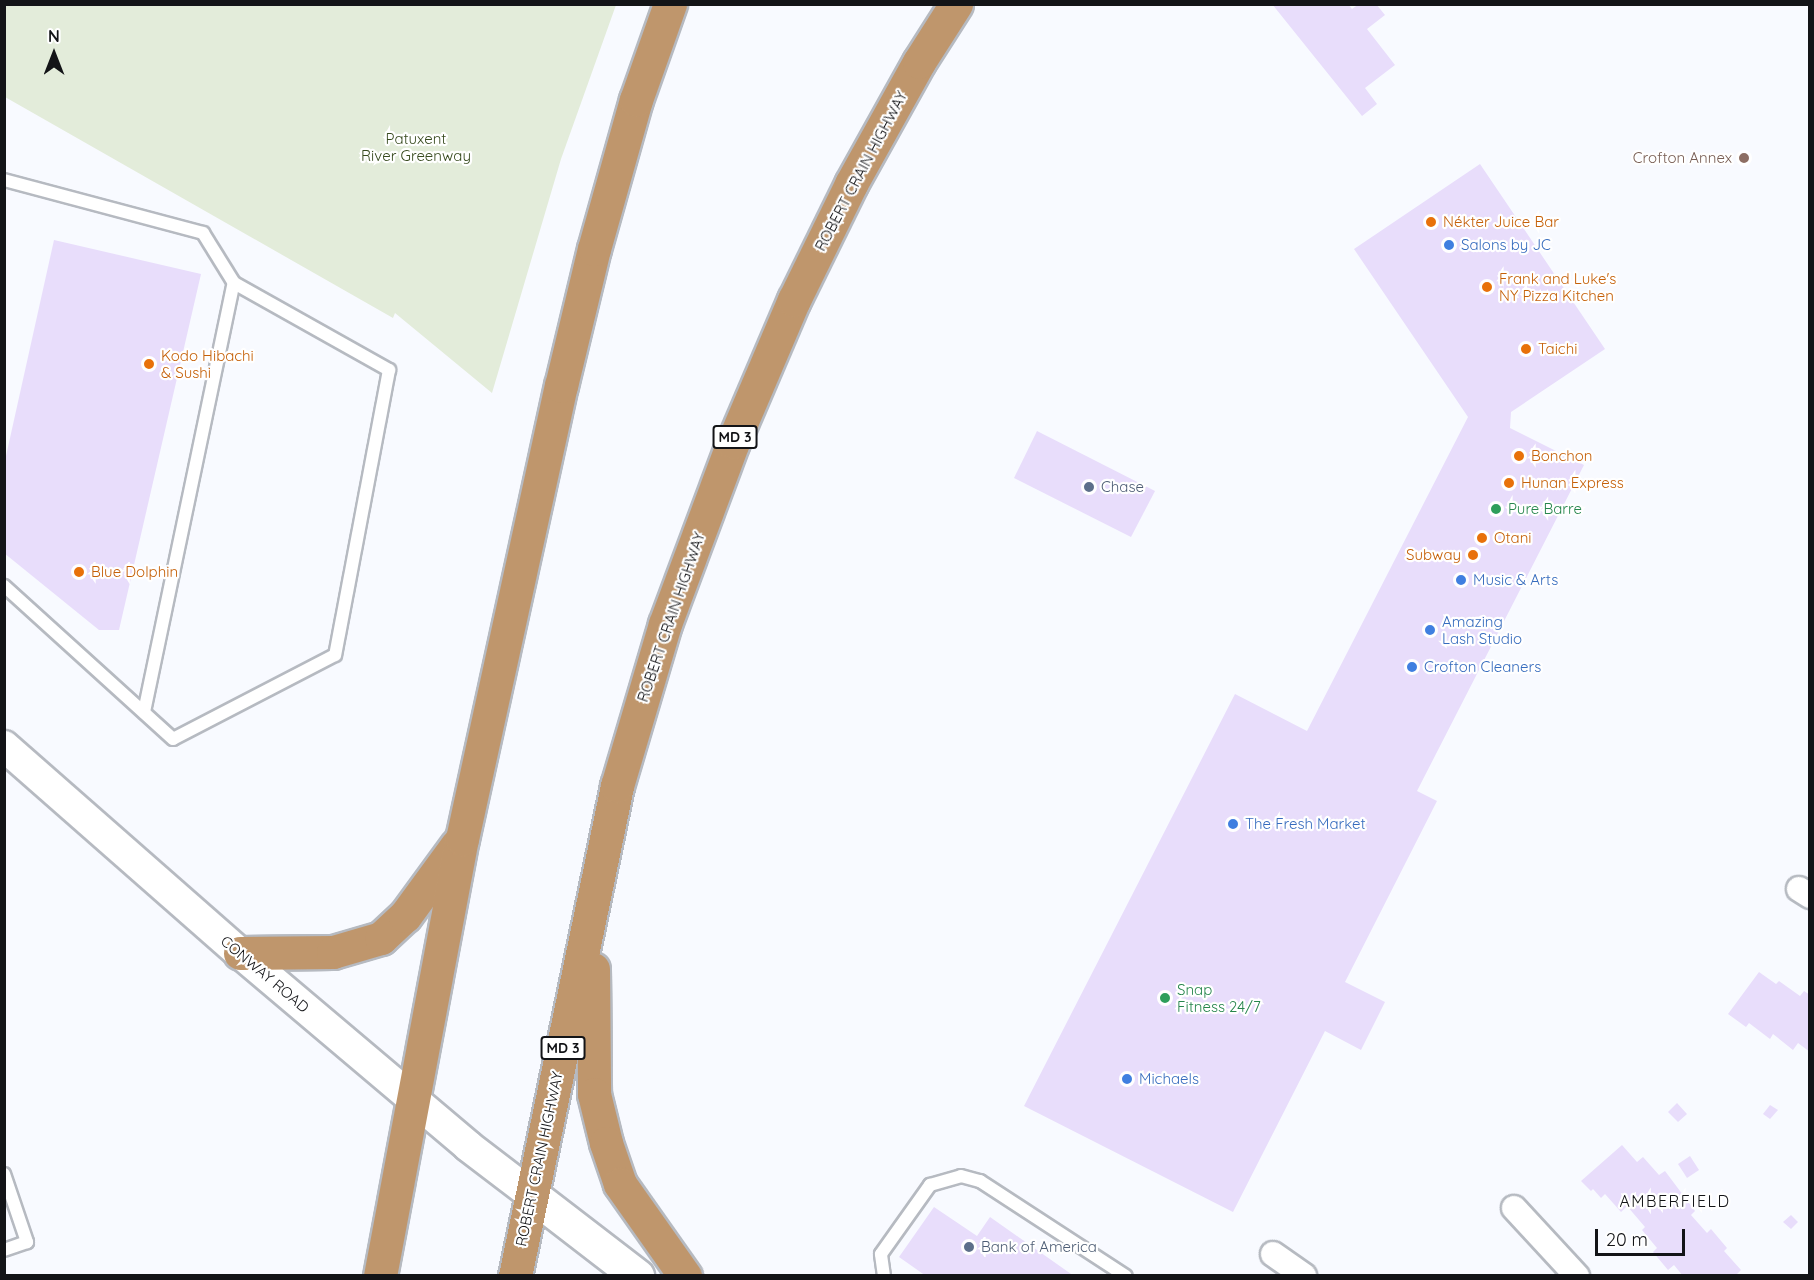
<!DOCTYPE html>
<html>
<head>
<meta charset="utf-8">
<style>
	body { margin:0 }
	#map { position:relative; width:1814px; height:1280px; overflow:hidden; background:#f8faff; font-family:Quicksand,sans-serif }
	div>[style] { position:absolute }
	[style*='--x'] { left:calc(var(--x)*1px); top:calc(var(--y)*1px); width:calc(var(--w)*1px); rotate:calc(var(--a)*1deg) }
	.green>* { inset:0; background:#e3ecda }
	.building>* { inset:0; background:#e8ddfb }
	.roads { filter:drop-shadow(2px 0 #b6bac1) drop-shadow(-2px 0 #b6bac1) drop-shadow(0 2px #b6bac1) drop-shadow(0 -2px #b6bac1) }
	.service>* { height:12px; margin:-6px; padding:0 6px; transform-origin:6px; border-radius:6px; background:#fff }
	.minor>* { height:24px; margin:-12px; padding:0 12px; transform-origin:12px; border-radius:12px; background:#fff }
	.tertiary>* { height:30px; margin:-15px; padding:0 15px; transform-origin:15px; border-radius:15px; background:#fff }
	.secondary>* { height:33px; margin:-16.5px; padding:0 16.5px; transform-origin:16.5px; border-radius:16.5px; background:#fff }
	.trunk>* { height:33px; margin:-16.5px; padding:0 16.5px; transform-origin:16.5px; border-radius:16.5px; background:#bf966c }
	.dots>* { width:16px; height:16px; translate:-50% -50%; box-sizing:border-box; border:3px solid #fff; border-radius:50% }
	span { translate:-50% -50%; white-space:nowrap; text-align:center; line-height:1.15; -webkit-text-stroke:4.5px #fff; paint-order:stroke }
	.shield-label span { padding:2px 4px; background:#fff; border:2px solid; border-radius:4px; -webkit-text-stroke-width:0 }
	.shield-label { font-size:14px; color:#131417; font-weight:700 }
	.park-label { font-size:15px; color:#374a1e }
	.education-label { font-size:15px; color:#785e54 }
	.right { translate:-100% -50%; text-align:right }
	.street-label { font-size:15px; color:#131417 }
	.food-label { font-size:15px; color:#c56008 }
	.left { translate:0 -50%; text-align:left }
	.shop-label { font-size:15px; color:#366cbe }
	.service-label { font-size:15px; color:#4e5e75 }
	.leisure-label { font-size:15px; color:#27864d }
	.neighbourhood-label { font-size:16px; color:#131417; letter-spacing:1.5px }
	.frame { position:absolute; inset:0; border:6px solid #131417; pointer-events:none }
	.north { position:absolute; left:24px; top:24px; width:60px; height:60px; -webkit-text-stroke:4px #fff; paint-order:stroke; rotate:0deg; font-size:16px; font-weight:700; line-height:24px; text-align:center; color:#131417 }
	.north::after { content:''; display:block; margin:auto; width:21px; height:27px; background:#131417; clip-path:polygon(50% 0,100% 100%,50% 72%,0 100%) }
	.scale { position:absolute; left:1595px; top:1229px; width:90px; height:27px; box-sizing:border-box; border:3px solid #131417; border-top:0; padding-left:8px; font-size:18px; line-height:21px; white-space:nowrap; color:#131417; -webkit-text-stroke:4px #fff; paint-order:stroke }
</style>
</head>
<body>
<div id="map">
	<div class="green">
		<i style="clip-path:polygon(5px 4px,616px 5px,561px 159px,492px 393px,395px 313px,393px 318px,5px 97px)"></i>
	</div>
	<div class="building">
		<i style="clip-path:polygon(1272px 4px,1348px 4px,1352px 9px,1359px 4px,1376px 4px,1385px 15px,1367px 29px,1395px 65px,1365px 88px,1377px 104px,1362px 116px)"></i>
		<i style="clip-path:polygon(1480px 164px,1605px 349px,1511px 412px,1510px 428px,1584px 465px,1417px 791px,1437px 801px,1345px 982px,1385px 1002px,1361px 1050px,1325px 1031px,1233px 1212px,1024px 1106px,1235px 694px,1307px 731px,1468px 417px,1354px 249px)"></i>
		<i style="clip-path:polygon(54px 240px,201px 274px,119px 630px,99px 630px,4px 553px,4px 465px)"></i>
		<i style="clip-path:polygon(1037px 431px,1155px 491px,1131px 537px,1014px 478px)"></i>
		<i style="clip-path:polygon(1759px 972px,1776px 984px,1779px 981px,1800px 996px,1804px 991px,1810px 995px,1810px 1052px,1798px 1043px,1793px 1050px,1773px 1034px,1770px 1039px,1749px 1023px,1746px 1027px,1728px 1014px)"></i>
		<i style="clip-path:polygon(1677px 1103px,1687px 1114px,1678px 1122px,1668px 1112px)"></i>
		<i style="clip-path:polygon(1770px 1105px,1778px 1110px,1770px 1119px,1763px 1114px)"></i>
		<i style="clip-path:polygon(1622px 1145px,1637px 1162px,1643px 1157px,1659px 1175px,1665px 1171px,1695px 1211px,1691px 1215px,1707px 1233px,1711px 1229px,1727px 1248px,1724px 1251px,1741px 1270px,1735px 1276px,1683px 1276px,1674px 1265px,1668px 1270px,1653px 1252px,1657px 1248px,1642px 1230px,1645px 1227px,1627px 1206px,1621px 1212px,1605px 1194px,1601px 1198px,1593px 1189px,1591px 1191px,1581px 1181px)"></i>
		<i style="clip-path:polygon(1690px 1156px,1699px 1170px,1687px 1178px,1678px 1164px)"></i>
		<i style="clip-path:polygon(934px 1207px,977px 1236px,990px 1217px,1074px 1276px,926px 1276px,899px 1257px)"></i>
		<i style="clip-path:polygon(1791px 1215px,1798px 1222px,1791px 1229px,1783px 1222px)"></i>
	</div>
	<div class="roads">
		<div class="service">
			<i style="--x:4;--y:180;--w:206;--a:14.9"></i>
			<i style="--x:203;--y:233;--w:59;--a:58.2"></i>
			<i style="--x:234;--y:283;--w:178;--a:29.3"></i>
			<i style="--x:389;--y:370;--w:290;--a:100.7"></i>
			<i style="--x:335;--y:655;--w:182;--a:152.6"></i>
			<i style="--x:173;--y:739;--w:228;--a:-137.8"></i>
			<i style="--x:144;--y:712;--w:438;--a:-78.2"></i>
			<i style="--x:4;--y:1174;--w:72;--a:71.3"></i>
			<i style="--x:27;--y:1242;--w:24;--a:161"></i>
			<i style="--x:884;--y:1276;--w:22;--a:-98"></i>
			<i style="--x:881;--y:1254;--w:85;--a:-54.6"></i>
			<i style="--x:930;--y:1185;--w:32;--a:-16"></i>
			<i style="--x:961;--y:1176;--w:20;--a:15"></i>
			<i style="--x:980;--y:1181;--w:174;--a:33.1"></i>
		</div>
		<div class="minor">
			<i style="--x:1799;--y:889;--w:13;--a:32"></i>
			<i style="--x:1514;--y:1208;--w:93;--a:47.2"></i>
			<i style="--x:1273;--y:1254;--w:38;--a:35"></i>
		</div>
		<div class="tertiary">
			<i style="--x:4;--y:746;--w:314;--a:41.3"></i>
			<i style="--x:240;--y:953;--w:299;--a:40.2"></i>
			<i style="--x:468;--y:1146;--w:81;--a:37.4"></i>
		</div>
		<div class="secondary">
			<i style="--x:532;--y:1195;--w:133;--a:37.6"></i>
		</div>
		<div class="trunk">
			<i style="--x:240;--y:953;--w:93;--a:-0.6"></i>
			<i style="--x:333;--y:952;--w:50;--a:-16.3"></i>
			<i style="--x:381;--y:938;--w:33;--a:-43"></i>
			<i style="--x:405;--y:916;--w:88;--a:-53.8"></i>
			<i style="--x:593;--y:969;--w:125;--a:89.5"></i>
			<i style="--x:594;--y:1094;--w:50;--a:76.2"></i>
			<i style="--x:606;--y:1143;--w:43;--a:71.1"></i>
			<i style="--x:620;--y:1184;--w:113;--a:54.8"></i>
			<i style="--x:380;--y:1276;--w:445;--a:-79.4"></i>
			<i style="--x:462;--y:839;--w:464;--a:-77.7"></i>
			<i style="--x:561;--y:386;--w:141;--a:-76.5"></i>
			<i style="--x:594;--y:249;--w:155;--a:-74.3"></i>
			<i style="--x:636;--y:100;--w:102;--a:-70.5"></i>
			<i style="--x:515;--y:1276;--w:501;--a:-78.24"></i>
			<i style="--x:617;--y:786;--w:169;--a:-73.5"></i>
			<i style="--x:665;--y:624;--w:194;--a:-69.5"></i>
			<i style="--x:733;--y:442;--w:155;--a:-66.8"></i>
			<i style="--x:794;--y:300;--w:129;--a:-63.8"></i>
			<i style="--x:851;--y:184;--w:140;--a:-60.9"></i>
			<i style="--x:919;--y:62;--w:69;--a:-57.5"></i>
		</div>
	</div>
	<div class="dots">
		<i style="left:1744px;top:158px;background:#8d6e63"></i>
		<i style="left:1431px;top:222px;background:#e8710a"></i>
		<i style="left:1449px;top:245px;background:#3f7fe0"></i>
		<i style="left:1487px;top:287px;background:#e8710a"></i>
		<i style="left:1526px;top:349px;background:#e8710a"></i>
		<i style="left:149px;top:364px;background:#e8710a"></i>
		<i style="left:1519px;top:456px;background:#e8710a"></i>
		<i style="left:1509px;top:483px;background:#e8710a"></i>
		<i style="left:1089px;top:487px;background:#5c6f8a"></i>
		<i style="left:1496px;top:509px;background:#2e9e5b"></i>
		<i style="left:1482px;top:538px;background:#e8710a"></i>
		<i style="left:1473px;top:555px;background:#e8710a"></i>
		<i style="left:79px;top:572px;background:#e8710a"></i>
		<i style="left:1461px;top:580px;background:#3f7fe0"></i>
		<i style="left:1430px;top:630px;background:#3f7fe0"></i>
		<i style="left:1412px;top:667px;background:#3f7fe0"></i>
		<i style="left:1233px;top:824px;background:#3f7fe0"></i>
		<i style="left:1165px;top:998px;background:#2e9e5b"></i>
		<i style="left:1127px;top:1079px;background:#3f7fe0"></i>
		<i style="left:969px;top:1247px;background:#5c6f8a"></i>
	</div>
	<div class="shield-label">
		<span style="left:735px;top:437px">MD 3</span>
		<span style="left:563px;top:1048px">MD 3</span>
	</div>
	<div class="park-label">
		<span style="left:416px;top:147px">Patuxent<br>River Greenway</span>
	</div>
	<div class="education-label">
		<span class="right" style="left:1732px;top:158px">Crofton Annex</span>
	</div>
	<div class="street-label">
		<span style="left:861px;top:171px;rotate:-62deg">ROBERT CRAIN HIGHWAY</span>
		<span style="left:671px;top:617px;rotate:-71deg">ROBERT CRAIN HIGHWAY</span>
		<span style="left:265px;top:974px;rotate:40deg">CONWAY ROAD</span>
		<span style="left:539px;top:1159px;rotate:-78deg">ROBERT CRAIN HIGHWAY</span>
	</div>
	<div class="food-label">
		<span class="left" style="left:1443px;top:222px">Nékter Juice Bar</span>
		<span class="left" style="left:1499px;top:287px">Frank and Luke's<br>NY Pizza Kitchen</span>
		<span class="left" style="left:1538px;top:349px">Taichi</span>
		<span class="left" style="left:161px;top:364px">Kodo Hibachi<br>&amp; Sushi</span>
		<span class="left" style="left:1531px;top:456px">Bonchon</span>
		<span class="left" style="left:1521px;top:483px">Hunan Express</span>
		<span class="left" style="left:1494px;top:538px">Otani</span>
		<span class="right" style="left:1461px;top:555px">Subway</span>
		<span class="left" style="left:91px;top:572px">Blue Dolphin</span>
	</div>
	<div class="shop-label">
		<span class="left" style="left:1461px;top:245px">Salons by JC</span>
		<span class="left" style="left:1473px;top:580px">Music &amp; Arts</span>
		<span class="left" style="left:1442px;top:630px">Amazing<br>Lash Studio</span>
		<span class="left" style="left:1424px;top:667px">Crofton Cleaners</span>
		<span class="left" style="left:1245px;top:824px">The Fresh Market</span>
		<span class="left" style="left:1139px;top:1079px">Michaels</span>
	</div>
	<div class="service-label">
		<span class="left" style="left:1101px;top:487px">Chase</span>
		<span class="left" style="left:981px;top:1247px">Bank of America</span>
	</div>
	<div class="leisure-label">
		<span class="left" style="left:1508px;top:509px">Pure Barre</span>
		<span class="left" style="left:1177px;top:998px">Snap<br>Fitness 24/7</span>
	</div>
	<div class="neighbourhood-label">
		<span style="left:1675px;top:1201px">AMBERFIELD</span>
	</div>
	<div class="frame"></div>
	<div class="north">N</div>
	<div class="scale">20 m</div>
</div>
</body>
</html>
